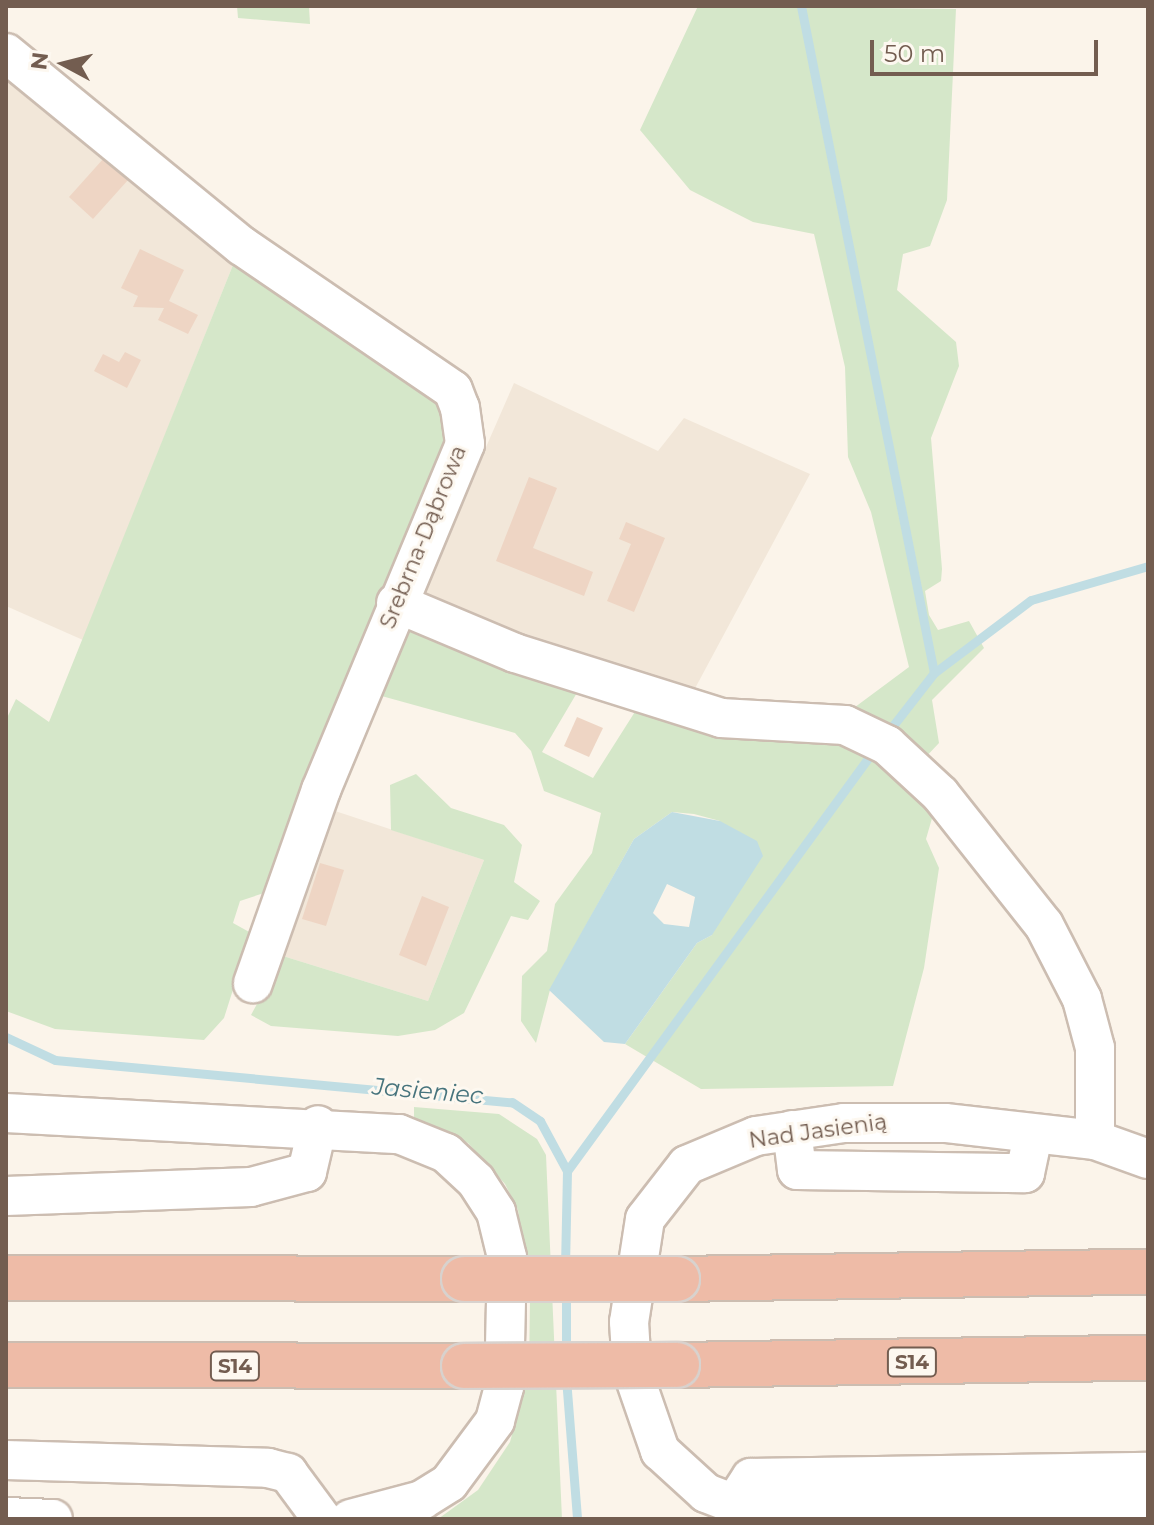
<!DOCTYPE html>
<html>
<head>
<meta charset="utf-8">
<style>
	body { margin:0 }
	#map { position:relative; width:1154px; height:1525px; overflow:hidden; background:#fbf4ea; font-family:Montserrat,sans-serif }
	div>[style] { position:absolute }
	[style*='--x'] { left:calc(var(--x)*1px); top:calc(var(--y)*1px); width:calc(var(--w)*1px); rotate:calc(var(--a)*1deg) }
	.residential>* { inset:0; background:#f2e7d9 }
	.green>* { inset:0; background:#d5e7c9 }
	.water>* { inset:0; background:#c0dde3 }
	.stream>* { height:9px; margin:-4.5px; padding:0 4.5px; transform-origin:4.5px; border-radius:4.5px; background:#c0dde3 }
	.building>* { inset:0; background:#eed5c4 }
	.roads { filter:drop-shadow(2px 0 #ccbdb1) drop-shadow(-2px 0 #ccbdb1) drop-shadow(0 2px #ccbdb1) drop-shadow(0 -2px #ccbdb1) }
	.minor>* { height:38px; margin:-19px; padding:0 19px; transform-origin:19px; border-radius:19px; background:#fff }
	.highway>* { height:44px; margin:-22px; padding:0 22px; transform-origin:22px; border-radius:22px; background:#eebba7 }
	.bridges { filter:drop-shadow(2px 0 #d8d2ce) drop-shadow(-2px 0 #d8d2ce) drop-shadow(0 2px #d8d2ce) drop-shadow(0 -2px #d8d2ce) }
	.highway-bridge>* { height:44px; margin:-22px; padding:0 22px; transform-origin:22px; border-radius:22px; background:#eebba7 }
	span { translate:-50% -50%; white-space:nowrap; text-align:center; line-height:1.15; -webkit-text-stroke:6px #fdf8f0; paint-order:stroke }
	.shield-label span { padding:2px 6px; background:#fdf8f0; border:2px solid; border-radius:6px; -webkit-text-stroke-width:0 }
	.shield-label { font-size:20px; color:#735d50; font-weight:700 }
	.street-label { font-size:22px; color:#735d50 }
	.water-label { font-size:24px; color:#47747d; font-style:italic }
	.frame { position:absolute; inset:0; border:8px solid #735d50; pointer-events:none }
	.north { position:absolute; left:24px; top:24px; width:80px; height:80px; -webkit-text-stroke:6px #fdf8f0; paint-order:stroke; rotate:277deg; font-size:22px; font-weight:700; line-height:32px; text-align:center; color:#735d50 }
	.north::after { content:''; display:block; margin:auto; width:28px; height:36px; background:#735d50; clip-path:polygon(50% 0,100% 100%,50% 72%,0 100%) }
	.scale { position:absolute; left:870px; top:40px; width:228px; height:36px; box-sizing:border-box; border:4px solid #735d50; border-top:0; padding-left:10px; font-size:24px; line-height:28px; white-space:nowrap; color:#735d50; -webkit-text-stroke:6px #fdf8f0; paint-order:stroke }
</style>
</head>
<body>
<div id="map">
	<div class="residential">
		<i style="clip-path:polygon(6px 73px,235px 260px,83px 640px,6px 606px)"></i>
		<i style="clip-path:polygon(514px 383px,658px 451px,684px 418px,810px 474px,692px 694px,461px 621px,420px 598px)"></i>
		<i style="clip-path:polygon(332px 810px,484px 860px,428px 1001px,283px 956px)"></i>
	</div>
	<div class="green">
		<i style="clip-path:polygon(237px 6px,309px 6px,310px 24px,238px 18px)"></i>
		<i style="clip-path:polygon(698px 6px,956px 9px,947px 200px,930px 246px,903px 254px,897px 290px,956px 342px,959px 366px,931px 438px,942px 569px,941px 581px,925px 591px,929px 615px,938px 630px,969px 621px,984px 648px,932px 700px,939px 743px,922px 761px,843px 716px,909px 667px,871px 512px,848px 457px,845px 367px,814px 234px,753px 222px,690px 190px,640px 130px)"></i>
		<i style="clip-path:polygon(235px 260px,446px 407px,451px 432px,267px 892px,240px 901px,233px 923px,251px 933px,224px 1018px,204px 1040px,55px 1029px,6px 1011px,6px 720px,16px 699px,49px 722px)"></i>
		<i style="clip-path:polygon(406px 629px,578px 691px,542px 752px,593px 778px,638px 707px,798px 731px,884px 753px,898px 782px,915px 786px,935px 808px,926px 839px,939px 868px,924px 968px,893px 1086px,701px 1089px,625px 1044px,697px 943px,712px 935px,720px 821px,694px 814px,672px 812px,634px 839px,550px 990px,536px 1043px,521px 1021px,522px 976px,547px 951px,555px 904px,592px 853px,601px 813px,544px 791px,531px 751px,515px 733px,378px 695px)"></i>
		<i style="clip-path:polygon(416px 774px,451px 808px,504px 825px,522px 845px,514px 882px,540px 901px,528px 920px,511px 916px,464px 1013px,435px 1030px,398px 1036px,271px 1026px,251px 1015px,283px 956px,428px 1001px,484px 860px,391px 830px,390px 785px)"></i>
		<i style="clip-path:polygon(414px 1107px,499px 1114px,537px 1139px,546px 1155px,562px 1519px,438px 1519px,478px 1490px,510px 1442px,529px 1372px,530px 1300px,518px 1210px,505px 1184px,468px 1143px,414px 1118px)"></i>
	</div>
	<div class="water">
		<i style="clip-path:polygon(evenodd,672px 812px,720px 821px,757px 841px,763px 856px,712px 935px,697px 943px,625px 1044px,604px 1042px,549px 990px,634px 839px,672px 812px,667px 884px,695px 897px,689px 927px,664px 924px,653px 913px,667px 884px)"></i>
	</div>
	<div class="stream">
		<i style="--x:801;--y:6;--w:680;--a:78.72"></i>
		<i style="--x:888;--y:732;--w:75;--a:-52.1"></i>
		<i style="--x:934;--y:673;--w:121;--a:-37"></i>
		<i style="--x:1031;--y:600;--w:122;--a:-16.2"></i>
		<i style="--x:6;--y:1037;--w:54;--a:25.1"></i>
		<i style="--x:55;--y:1060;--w:459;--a:5.3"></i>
		<i style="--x:512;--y:1102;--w:34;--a:34"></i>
		<i style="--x:540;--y:1121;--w:57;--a:61.6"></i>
		<i style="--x:567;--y:1171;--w:96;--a:91.2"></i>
		<i style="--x:567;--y:1171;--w:521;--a:-53.9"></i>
		<i style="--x:566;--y:1290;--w:65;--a:90"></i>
		<i style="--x:566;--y:1378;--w:141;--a:85.5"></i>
	</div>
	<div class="building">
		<i style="clip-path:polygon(104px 158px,128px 180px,93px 219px,69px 197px)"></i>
		<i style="clip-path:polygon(140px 249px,184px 270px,169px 301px,198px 315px,188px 334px,158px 320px,164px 308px,133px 307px,138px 296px,121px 288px)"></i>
		<i style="clip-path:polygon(125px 352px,141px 360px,127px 388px,94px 371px,103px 354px,119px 362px)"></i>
		<i style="clip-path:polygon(529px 477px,557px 488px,533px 548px,593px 572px,584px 596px,496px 561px)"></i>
		<i style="clip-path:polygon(626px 522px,665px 538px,634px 612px,607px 601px,631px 544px,619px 539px)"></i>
		<i style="clip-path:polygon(577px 717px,603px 728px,589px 757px,564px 746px)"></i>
		<i style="clip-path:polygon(320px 863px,344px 870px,326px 926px,302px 919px)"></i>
		<i style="clip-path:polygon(422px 896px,449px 907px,426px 966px,399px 955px)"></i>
	</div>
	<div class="roads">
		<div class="minor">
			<i style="--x:6;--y:53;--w:305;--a:39.3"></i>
			<i style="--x:242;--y:246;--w:255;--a:34.3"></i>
			<i style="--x:453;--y:390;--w:19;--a:69"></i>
			<i style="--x:460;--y:408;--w:36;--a:82"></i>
			<i style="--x:465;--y:444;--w:375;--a:112.6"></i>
			<i style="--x:321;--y:790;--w:205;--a:109.4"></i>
			<i style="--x:396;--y:603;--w:129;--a:22.8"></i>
			<i style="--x:515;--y:653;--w:216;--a:17.5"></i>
			<i style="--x:721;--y:718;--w:124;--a:3.2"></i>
			<i style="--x:845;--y:725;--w:47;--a:25.5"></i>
			<i style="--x:887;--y:745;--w:72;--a:42.8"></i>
			<i style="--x:940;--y:794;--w:167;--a:51.6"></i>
			<i style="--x:1044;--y:925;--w:83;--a:62.8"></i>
			<i style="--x:1082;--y:999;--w:51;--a:75.1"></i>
			<i style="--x:1095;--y:1048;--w:92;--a:90"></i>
			<i style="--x:6;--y:1113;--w:394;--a:3.1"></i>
			<i style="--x:399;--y:1134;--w:51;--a:22"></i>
			<i style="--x:446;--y:1153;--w:41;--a:43"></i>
			<i style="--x:476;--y:1181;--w:37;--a:57"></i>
			<i style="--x:496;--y:1212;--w:46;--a:76.3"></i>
			<i style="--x:507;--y:1257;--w:130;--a:91.3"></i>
			<i style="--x:504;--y:1387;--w:35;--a:105"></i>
			<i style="--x:495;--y:1421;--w:77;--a:126.6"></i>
			<i style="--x:449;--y:1483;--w:32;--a:148"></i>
			<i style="--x:422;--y:1500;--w:74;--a:165.2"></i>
			<i style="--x:792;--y:1130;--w:40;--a:82.9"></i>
			<i style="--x:797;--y:1170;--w:228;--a:0.8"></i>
			<i style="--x:1025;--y:1173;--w:39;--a:-78"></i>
			<i style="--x:1148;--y:1159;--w:56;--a:-160.3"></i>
			<i style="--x:1095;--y:1140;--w:151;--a:-173.5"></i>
			<i style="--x:945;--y:1123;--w:101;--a:180"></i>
			<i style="--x:844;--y:1123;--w:89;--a:171.6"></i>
			<i style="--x:756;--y:1136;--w:75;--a:157.2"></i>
			<i style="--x:687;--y:1165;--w:68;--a:127.9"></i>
			<i style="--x:645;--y:1219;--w:104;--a:98.8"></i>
			<i style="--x:629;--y:1322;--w:48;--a:86.4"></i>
			<i style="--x:632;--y:1370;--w:86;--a:70.9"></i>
			<i style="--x:660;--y:1451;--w:62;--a:42.4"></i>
			<i style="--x:706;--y:1493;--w:30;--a:21"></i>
			<i style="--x:734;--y:1504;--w:414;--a:0.6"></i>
			<i style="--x:6;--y:1196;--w:245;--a:-2.1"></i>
			<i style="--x:251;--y:1187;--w:58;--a:-15"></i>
			<i style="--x:307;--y:1172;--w:48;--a:-76.8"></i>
			<i style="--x:6;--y:1460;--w:262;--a:1.7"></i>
			<i style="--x:268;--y:1468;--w:21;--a:14"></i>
			<i style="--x:288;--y:1473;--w:57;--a:53.5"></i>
			<i style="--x:734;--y:1504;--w:31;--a:-57"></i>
			<i style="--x:751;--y:1478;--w:397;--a:-0.9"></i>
			<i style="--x:6;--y:1517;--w:47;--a:2.4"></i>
		</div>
		<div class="highway">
			<i style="--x:6;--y:1278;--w:458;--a:0.1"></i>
			<i style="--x:677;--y:1279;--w:471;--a:-0.9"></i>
			<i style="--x:6;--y:1365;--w:458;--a:0.1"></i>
			<i style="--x:677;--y:1365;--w:471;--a:-0.9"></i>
		</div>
	</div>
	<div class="bridges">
		<div class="highway-bridge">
			<i style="--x:464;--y:1279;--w:213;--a:0"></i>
			<i style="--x:464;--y:1366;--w:213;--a:-0.3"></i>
		</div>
	</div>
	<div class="shield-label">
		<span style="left:912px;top:1362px">S14</span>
		<span style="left:235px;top:1366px">S14</span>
	</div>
	<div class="street-label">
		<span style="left:423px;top:537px;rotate:-68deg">Srebrna-Dąbrowa</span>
		<span style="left:818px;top:1131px;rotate:-8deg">Nad Jasienią</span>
	</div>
	<div class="water-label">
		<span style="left:428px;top:1091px;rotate:5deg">Jasieniec</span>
	</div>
	<div class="frame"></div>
	<div class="north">N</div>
	<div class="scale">50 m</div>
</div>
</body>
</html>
